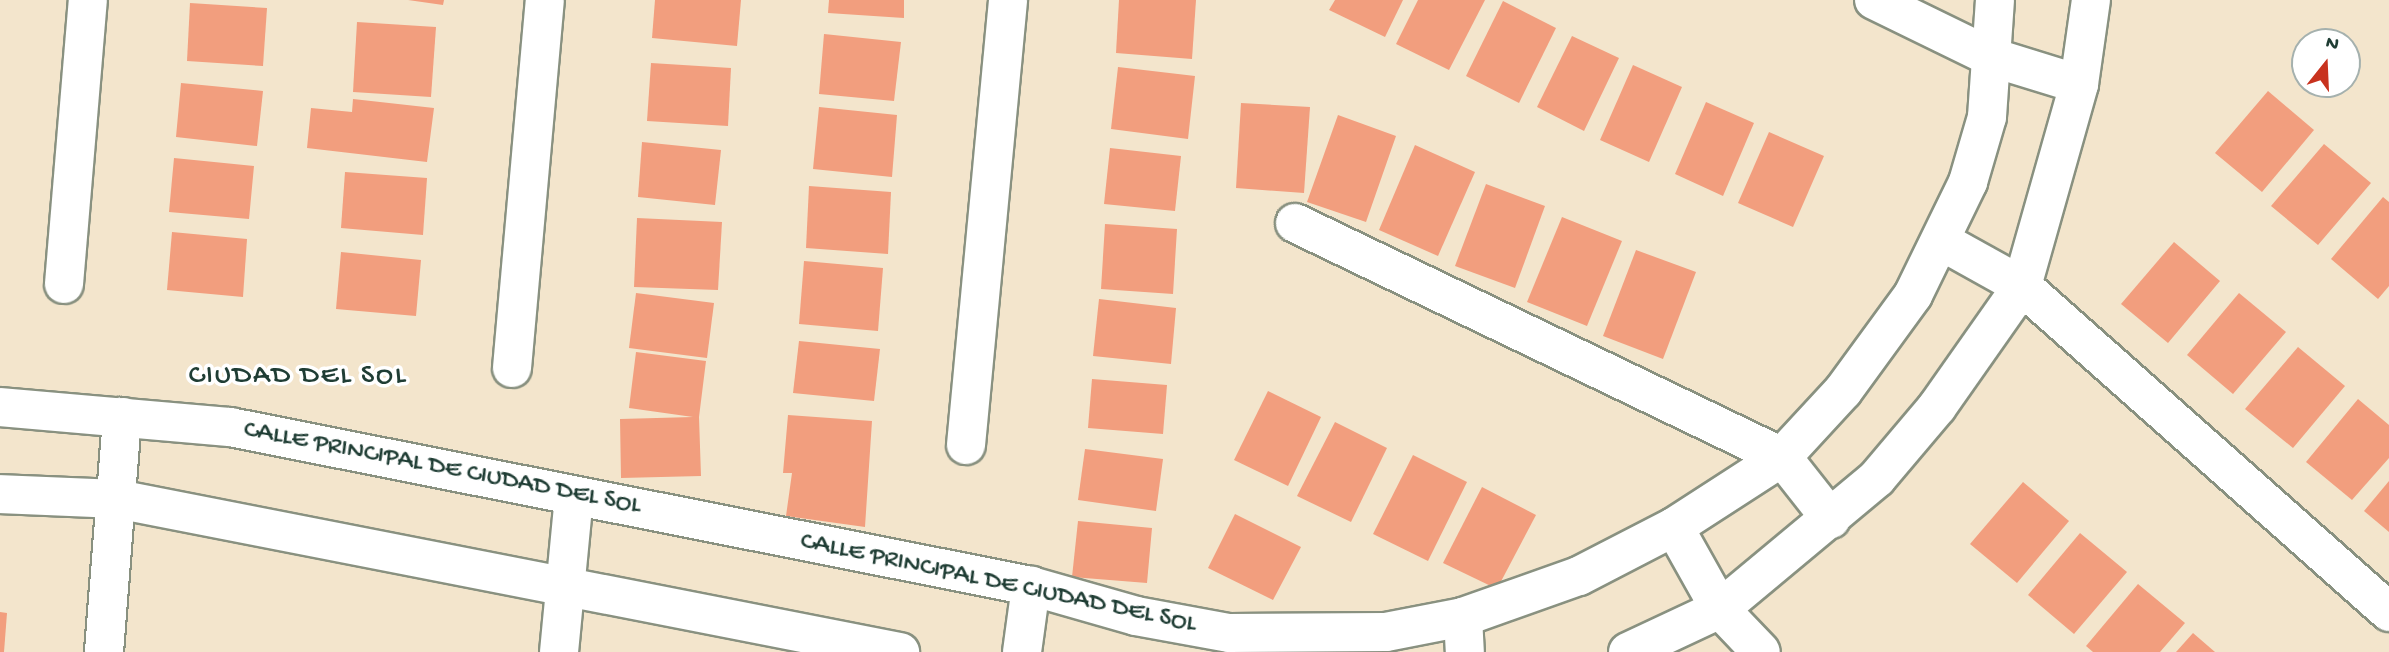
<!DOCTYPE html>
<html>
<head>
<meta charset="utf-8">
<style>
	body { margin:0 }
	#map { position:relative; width:2389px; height:652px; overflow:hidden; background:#f3e5cc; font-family:"Gochi Hand",sans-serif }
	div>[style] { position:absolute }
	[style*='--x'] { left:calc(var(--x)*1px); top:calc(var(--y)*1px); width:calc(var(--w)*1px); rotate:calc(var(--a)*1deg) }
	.building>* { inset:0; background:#f29e7e }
	.roads { filter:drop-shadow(2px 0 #899180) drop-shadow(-2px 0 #899180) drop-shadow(0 2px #899180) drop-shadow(0 -2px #899180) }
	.minor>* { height:38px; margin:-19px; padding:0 19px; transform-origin:19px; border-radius:19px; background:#fff }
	span { translate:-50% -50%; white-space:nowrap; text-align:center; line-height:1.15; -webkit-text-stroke:7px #fff; paint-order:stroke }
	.street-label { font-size:26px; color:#1f3d34 }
	.neighbourhood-label { font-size:28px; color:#1f3d34; letter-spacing:2px }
	.north { position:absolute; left:2291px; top:28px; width:70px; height:70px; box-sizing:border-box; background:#fff; border:2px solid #a5b1ae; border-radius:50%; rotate:18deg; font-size:19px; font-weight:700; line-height:28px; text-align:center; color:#1f3d34 }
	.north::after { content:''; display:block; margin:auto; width:24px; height:32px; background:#c8321e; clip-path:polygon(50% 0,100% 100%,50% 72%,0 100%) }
</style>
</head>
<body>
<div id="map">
	<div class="building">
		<i style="clip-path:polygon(408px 0,444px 0,443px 5px)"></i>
		<i style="clip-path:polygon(655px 0,741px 0,737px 46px,652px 38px)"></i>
		<i style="clip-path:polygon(829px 0,904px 0,904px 18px,828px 13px)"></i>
		<i style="clip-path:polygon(1119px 0,1196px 0,1192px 59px,1116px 53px)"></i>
		<i style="clip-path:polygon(1335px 0,1403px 0,1385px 37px,1329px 10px)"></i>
		<i style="clip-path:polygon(1418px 0,1485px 0,1449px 70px,1396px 44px)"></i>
		<i style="clip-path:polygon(1503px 1px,1556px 28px,1519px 103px,1466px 76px)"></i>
		<i style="clip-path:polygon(190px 3px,267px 8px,263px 66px,187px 61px)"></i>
		<i style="clip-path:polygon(357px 22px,436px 27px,431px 97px,353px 92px)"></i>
		<i style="clip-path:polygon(824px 34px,901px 42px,894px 101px,819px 94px)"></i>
		<i style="clip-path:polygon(1572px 36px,1619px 58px,1584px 131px,1537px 107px)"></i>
		<i style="clip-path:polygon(651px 63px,731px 68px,728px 126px,647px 121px)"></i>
		<i style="clip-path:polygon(1633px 65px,1682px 87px,1649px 162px,1600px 140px)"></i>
		<i style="clip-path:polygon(1118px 67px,1195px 76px,1188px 139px,1111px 129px)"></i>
		<i style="clip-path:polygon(181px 83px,263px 91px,257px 146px,176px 137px)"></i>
		<i style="clip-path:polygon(2268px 91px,2314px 130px,2262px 192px,2215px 153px)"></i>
		<i style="clip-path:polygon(353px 99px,434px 108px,427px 162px,307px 148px,311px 108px,352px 112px)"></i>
		<i style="clip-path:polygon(1706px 102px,1754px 123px,1723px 196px,1675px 174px)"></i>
		<i style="clip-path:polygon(1241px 103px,1310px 107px,1304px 193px,1236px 188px)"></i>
		<i style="clip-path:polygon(819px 107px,897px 115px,892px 177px,813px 169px)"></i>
		<i style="clip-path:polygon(1338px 115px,1396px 136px,1366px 222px,1307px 202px)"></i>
		<i style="clip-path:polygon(1769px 132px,1824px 156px,1793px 227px,1738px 203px)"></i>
		<i style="clip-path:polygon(642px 142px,721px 150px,715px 205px,638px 197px)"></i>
		<i style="clip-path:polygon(2324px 144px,2371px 183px,2318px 245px,2271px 206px)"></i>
		<i style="clip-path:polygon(1415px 145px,1475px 172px,1438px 256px,1379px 230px)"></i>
		<i style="clip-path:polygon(1110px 148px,1181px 156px,1175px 211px,1104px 204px)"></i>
		<i style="clip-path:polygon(174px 158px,254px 166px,249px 219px,169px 212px)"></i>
		<i style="clip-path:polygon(345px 172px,427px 178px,423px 235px,341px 228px)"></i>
		<i style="clip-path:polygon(1486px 184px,1545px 206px,1515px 288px,1455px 266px)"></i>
		<i style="clip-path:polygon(809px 186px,891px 192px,888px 254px,806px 248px)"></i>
		<i style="clip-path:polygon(2383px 197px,2389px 202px,2389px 286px,2378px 299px,2331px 259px)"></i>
		<i style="clip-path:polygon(1562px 217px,1622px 241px,1587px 326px,1527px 302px)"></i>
		<i style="clip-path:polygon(637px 218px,722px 222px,718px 290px,634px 287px)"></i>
		<i style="clip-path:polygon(1105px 224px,1177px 229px,1173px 294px,1101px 289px)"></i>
		<i style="clip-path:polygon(172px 232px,247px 239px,243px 297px,167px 290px)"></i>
		<i style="clip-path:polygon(2174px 242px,2220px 281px,2168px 343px,2121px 304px)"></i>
		<i style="clip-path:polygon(1636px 250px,1696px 272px,1663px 359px,1603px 336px)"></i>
		<i style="clip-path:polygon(341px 252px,421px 260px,416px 316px,336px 309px)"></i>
		<i style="clip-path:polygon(804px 261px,883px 268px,878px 331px,799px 324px)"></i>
		<i style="clip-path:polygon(636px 293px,714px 303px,707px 358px,629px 348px)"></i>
		<i style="clip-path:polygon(2239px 293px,2286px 332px,2233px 394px,2187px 355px)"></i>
		<i style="clip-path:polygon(1099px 299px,1176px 308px,1171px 364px,1093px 356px)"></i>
		<i style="clip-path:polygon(799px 341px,880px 349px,874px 401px,793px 393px)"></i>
		<i style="clip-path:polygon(2298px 347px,2345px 386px,2293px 448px,2245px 409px)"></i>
		<i style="clip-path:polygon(636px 352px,706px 361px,699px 417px,701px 476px,621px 478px,620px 419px,693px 417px,629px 408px)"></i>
		<i style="clip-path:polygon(1092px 379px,1167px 385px,1163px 434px,1088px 428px)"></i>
		<i style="clip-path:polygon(1268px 391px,1321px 417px,1288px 486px,1234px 460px)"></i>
		<i style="clip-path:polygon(2358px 399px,2389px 425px,2389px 458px,2352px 500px,2306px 462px)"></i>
		<i style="clip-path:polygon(788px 415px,872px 421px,865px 527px,786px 516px,792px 473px,783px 473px)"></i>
		<i style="clip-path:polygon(1335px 422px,1387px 448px,1351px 522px,1297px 496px)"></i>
		<i style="clip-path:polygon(1085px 449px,1163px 459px,1156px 511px,1078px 500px)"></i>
		<i style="clip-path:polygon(1413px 455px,1467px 482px,1428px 561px,1373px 534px)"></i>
		<i style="clip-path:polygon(2389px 481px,2389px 532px,2364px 511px)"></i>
		<i style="clip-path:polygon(2023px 482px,2069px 521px,2017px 583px,1970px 544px)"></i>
		<i style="clip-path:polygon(1482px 487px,1536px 515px,1497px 589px,1443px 563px)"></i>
		<i style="clip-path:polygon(1235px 514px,1301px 547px,1273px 600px,1208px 568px)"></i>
		<i style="clip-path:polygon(1078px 521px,1152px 528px,1147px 583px,1072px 577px)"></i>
		<i style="clip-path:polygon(2080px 533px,2127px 572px,2074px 634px,2028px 595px)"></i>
		<i style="clip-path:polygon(2138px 584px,2185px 623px,2160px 652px,2093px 652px,2086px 646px)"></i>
		<i style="clip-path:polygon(0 612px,7px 613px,4px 652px,0 652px)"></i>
		<i style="clip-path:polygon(2193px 633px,2215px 652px,2176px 652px)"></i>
	</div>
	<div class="roads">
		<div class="minor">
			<i style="--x:1874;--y:0;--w:130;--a:26"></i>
			<i style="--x:1991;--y:57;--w:92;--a:17.1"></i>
			<i style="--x:1295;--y:223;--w:540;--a:25.66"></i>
			<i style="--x:1782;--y:457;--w:79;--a:51.7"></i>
			<i style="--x:1941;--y:241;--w:93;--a:29.1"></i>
			<i style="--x:2022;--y:286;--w:491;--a:41.6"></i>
			<i style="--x:64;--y:284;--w:285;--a:-85.2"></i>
			<i style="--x:512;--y:368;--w:369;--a:-84.9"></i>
			<i style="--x:0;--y:407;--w:231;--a:5"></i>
			<i style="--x:230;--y:427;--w:817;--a:11.23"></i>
			<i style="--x:1031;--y:586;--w:109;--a:15.9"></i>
			<i style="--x:1136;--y:616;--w:95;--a:10.4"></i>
			<i style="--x:1229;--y:633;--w:157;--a:-0.4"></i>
			<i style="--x:1386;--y:632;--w:78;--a:-11"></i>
			<i style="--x:1463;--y:617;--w:123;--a:-19.5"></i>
			<i style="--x:1579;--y:576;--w:107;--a:-27.3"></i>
			<i style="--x:1674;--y:527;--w:129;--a:-32.9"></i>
			<i style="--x:1782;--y:457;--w:90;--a:-47.3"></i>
			<i style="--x:1843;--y:391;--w:119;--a:-53.9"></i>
			<i style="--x:1913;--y:295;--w:126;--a:-64"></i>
			<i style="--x:1968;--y:182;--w:68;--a:-73.7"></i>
			<i style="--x:1987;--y:117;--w:117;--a:-86.1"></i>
			<i style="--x:966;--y:445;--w:447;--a:-84.6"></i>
			<i style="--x:0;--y:494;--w:117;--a:2.4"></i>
			<i style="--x:117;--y:499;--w:798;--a:11.06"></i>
			<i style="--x:1674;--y:527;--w:94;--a:60.7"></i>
			<i style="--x:1720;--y:609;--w:59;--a:46.4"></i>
			<i style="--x:1463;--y:617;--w:35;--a:87"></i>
			<i style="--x:104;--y:652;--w:236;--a:-85.6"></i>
			<i style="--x:559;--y:652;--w:157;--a:-84.5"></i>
			<i style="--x:1022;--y:652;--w:67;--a:-82.2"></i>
			<i style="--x:1628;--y:652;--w:102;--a:-25.1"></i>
			<i style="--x:1720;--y:609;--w:204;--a:-39.8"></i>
			<i style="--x:1877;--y:478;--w:93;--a:-49.8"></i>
			<i style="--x:1937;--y:407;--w:148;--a:-54.9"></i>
			<i style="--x:2022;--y:286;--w:210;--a:-74.2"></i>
			<i style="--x:2079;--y:84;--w:85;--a:-81.9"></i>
		</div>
	</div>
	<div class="street-label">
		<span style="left:442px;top:469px;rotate:11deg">CALLE PRINCIPAL DE CIUDAD DEL SOL</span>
		<span style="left:998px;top:584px;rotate:12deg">CALLE PRINCIPAL DE CIUDAD DEL SOL</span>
	</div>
	<div class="neighbourhood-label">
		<span style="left:298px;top:377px">CIUDAD DEL SOL</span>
	</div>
	<div class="north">N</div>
</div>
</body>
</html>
